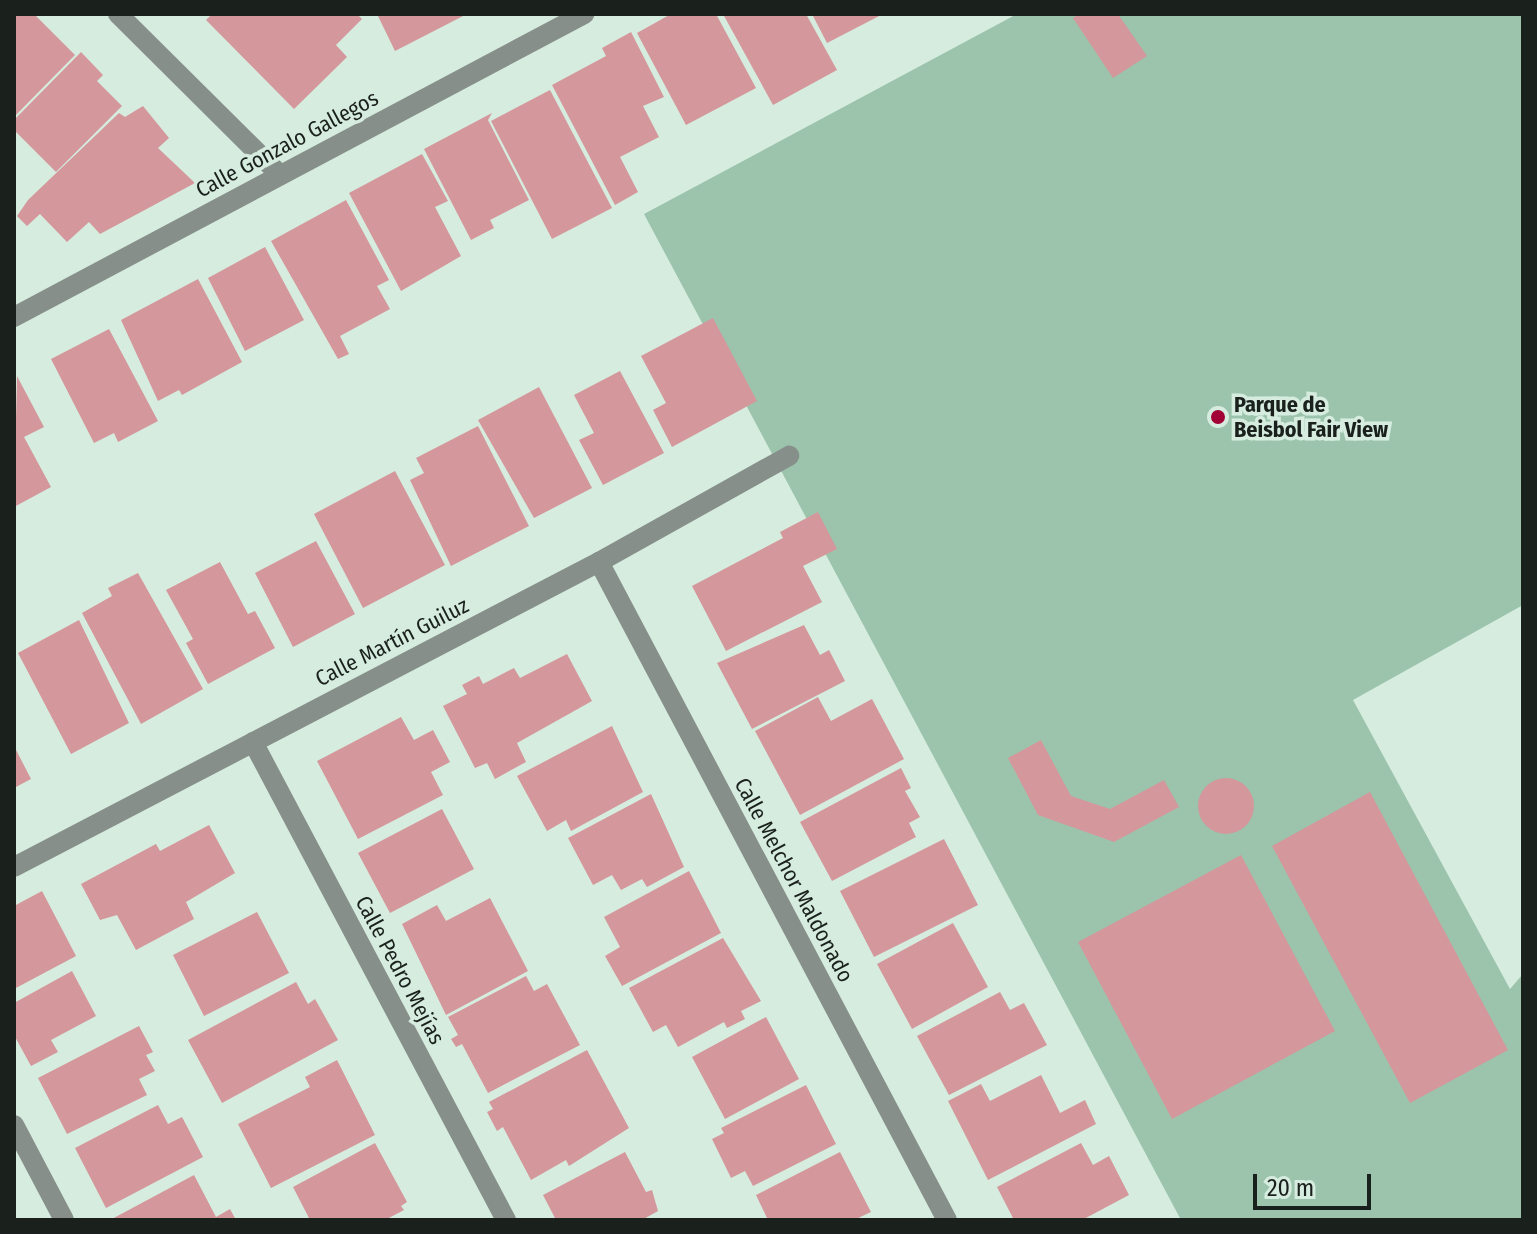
<!DOCTYPE html>
<html>
<head>
<meta charset="utf-8">
<style>
	body { margin:0 }
	#map { position:relative; width:1537px; height:1234px; overflow:hidden; background:#d6ecdf; font-family:"Fira Sans Condensed",sans-serif }
	div>[style] { position:absolute }
	[style*='--x'] { left:calc(var(--x)*1px); top:calc(var(--y)*1px); width:calc(var(--w)*1px); rotate:calc(var(--a)*1deg) }
	.green>* { inset:0; background:#9cc4ad }
	.building>* { inset:0; background:#d4979b }
	.round { border-radius:50% }
	.minor>* { height:20px; margin:-10px; padding:0 10px; transform-origin:10px; border-radius:10px; background:#868f89 }
	.dots>* { width:22px; height:22px; translate:-50% -50%; box-sizing:border-box; border:4px solid #d6ecdf; border-radius:50% }
	span { translate:-50% -50%; white-space:nowrap; text-align:center; line-height:1.15; -webkit-text-stroke:7px #d6ecdf; paint-order:stroke }
	.street-label { font-size:22px; color:#1a211d }
	.poi-label { font-size:22px; color:#1a211d; font-weight:700 }
	.left { translate:0 -50%; text-align:left }
	.frame { position:absolute; inset:0; border:16px solid #1a211d; pointer-events:none }
	.scale { position:absolute; left:1253px; top:1174px; width:118px; height:36px; box-sizing:border-box; border:4px solid #1a211d; border-top:0; padding-left:10px; font-size:24px; line-height:28px; white-space:nowrap; color:#1a211d; -webkit-text-stroke:6px #d6ecdf; paint-order:stroke }
</style>
</head>
<body>
<div id="map">
	<div class="green">
		<i style="clip-path:polygon(1017px 14px,1523px 14px,1523px 605px,1353px 700px,1510px 989px,1523px 974px,1523px 1220px,1181px 1220px,644px 214px)"></i>
	</div>
	<div class="building">
		<i style="clip-path:polygon(14px 14px,34px 14px,75px 55px,14px 117px)"></i>
		<i style="clip-path:polygon(212px 14px,357px 14px,362px 19px,336px 45px,347px 57px,294px 109px,206px 20px)"></i>
		<i style="clip-path:polygon(377px 14px,467px 14px,395px 51px)"></i>
		<i style="clip-path:polygon(671px 14px,716px 14px,756px 88px,686px 125px,637px 33px)"></i>
		<i style="clip-path:polygon(723px 14px,806px 14px,837px 70px,773px 105px)"></i>
		<i style="clip-path:polygon(812px 14px,883px 14px,827px 43px)"></i>
		<i style="clip-path:polygon(1079px 14px,1118px 14px,1147px 56px,1113px 78px,1073px 18px)"></i>
		<i style="clip-path:polygon(631px 32px,664px 97px,643px 106px,659px 137px,620px 157px,638px 192px,615px 205px,552px 85px,606px 56px,602px 48px)"></i>
		<i style="clip-path:polygon(81px 52px,103px 75px,97px 81px,122px 106px,56px 172px,14px 130px,14px 120px)"></i>
		<i style="clip-path:polygon(550px 90px,612px 208px,552px 239px,491px 121px)"></i>
		<i style="clip-path:polygon(143px 106px,169px 138px,158px 148px,195px 183px,100px 234px,89px 222px,67px 242px,40px 214px,27px 226px,17px 216px,28px 200px,119px 113px,125px 117px)"></i>
		<i style="clip-path:polygon(492px 113px,488px 120px,529px 200px,490px 220px,494px 228px,471px 240px,424px 149px)"></i>
		<i style="clip-path:polygon(422px 154px,448px 201px,435px 207px,461px 256px,401px 291px,349px 193px)"></i>
		<i style="clip-path:polygon(346px 200px,389px 280px,377px 286px,390px 309px,340px 336px,349px 354px,338px 359px,271px 241px)"></i>
		<i style="clip-path:polygon(265px 247px,304px 320px,245px 351px,208px 278px)"></i>
		<i style="clip-path:polygon(198px 279px,242px 362px,182px 395px,179px 390px,158px 401px,121px 320px)"></i>
		<i style="clip-path:polygon(713px 318px,757px 401px,672px 447px,653px 410px,666px 403px,641px 356px)"></i>
		<i style="clip-path:polygon(109px 329px,158px 421px,118px 442px,114px 433px,94px 443px,51px 359px)"></i>
		<i style="clip-path:polygon(620px 371px,664px 453px,603px 485px,579px 440px,594px 433px,574px 395px)"></i>
		<i style="clip-path:polygon(17px 376px,44px 427px,24px 437px,51px 487px,14px 507px)"></i>
		<i style="clip-path:polygon(539px 387px,592px 488px,534px 518px,478px 420px)"></i>
		<i style="clip-path:polygon(478px 426px,529px 526px,451px 566px,410px 480px,424px 473px,416px 458px)"></i>
		<i style="clip-path:polygon(395px 471px,445px 565px,363px 608px,314px 514px)"></i>
		<i style="clip-path:polygon(818px 512px,837px 549px,803px 566px,822px 602px,726px 651px,692px 586px,783px 538px,780px 532px)"></i>
		<i style="clip-path:polygon(316px 541px,355px 614px,293px 647px,255px 573px)"></i>
		<i style="clip-path:polygon(220px 562px,248px 614px,255px 611px,275px 648px,208px 684px,186px 643px,193px 639px,166px 590px)"></i>
		<i style="clip-path:polygon(138px 573px,203px 689px,141px 724px,82px 613px,112px 596px,108px 588px)"></i>
		<i style="clip-path:polygon(79px 620px,129px 723px,71px 754px,18px 653px)"></i>
		<i style="clip-path:polygon(804px 625px,820px 655px,829px 650px,845px 681px,752px 729px,717px 663px)"></i>
		<i style="clip-path:polygon(567px 654px,592px 701px,517px 743px,526px 762px,495px 779px,487px 763px,475px 768px,443px 706px,467px 694px,462px 685px,479px 676px,483px 684px,514px 668px,520px 678px)"></i>
		<i style="clip-path:polygon(818px 697px,831px 721px,872px 699px,904px 759px,800px 815px,755px 731px)"></i>
		<i style="clip-path:polygon(401px 717px,414px 740px,433px 730px,450px 762px,431px 772px,443px 795px,358px 839px,317px 761px)"></i>
		<i style="clip-path:polygon(612px 726px,643px 792px,571px 831px,566px 820px,547px 831px,517px 776px)"></i>
		<i style="clip-path:polygon(1041px 740px,1071px 796px,1110px 809px,1164px 780px,1179px 807px,1114px 842px,1038px 815px,1008px 758px)"></i>
		<i style="clip-path:polygon(14px 746px,31px 779px,14px 788px)"></i>
		<i style="clip-path:polygon(901px 768px,911px 788px,905px 791px,920px 817px,909px 823px,916px 837px,832px 881px,800px 822px)"></i>
		<i class="round" style="left:1198px;top:778px;width:56px;height:56px"></i>
		<i style="clip-path:polygon(1370px 792px,1508px 1050px,1410px 1103px,1272px 846px)"></i>
		<i style="clip-path:polygon(651px 794px,684px 867px,647px 887px,642px 879px,621px 890px,612px 875px,593px 885px,568px 838px)"></i>
		<i style="clip-path:polygon(442px 809px,474px 869px,390px 913px,358px 853px)"></i>
		<i style="clip-path:polygon(209px 825px,235px 873px,186px 902px,194px 919px,136px 950px,117px 915px,100px 920px,81px 884px,156px 844px,160px 851px)"></i>
		<i style="clip-path:polygon(944px 839px,978px 905px,874px 957px,840px 891px)"></i>
		<i style="clip-path:polygon(1241px 855px,1335px 1031px,1172px 1119px,1078px 942px)"></i>
		<i style="clip-path:polygon(689px 871px,721px 933px,622px 986px,605px 956px,620px 947px,604px 917px)"></i>
		<i style="clip-path:polygon(42px 891px,76px 956px,14px 989px,14px 906px)"></i>
		<i style="clip-path:polygon(490px 898px,528px 971px,446px 1015px,402px 924px,437px 905px,446px 921px)"></i>
		<i style="clip-path:polygon(257px 912px,289px 973px,204px 1016px,173px 955px)"></i>
		<i style="clip-path:polygon(953px 923px,988px 987px,912px 1029px,877px 964px)"></i>
		<i style="clip-path:polygon(723px 938px,761px 1001px,741px 1011px,745px 1019px,727px 1028px,724px 1022px,678px 1047px,666px 1025px,653px 1032px,629px 988px)"></i>
		<i style="clip-path:polygon(72px 971px,96px 1016px,51px 1040px,58px 1052px,31px 1066px,14px 1035px,14px 1003px)"></i>
		<i style="clip-path:polygon(526px 976px,534px 991px,547px 984px,580px 1045px,488px 1093px,462px 1044px,456px 1047px,451px 1039px,458px 1035px,448px 1017px)"></i>
		<i style="clip-path:polygon(296px 982px,308px 1004px,315px 999px,338px 1040px,222px 1103px,188px 1040px)"></i>
		<i style="clip-path:polygon(1000px 992px,1010px 1010px,1024px 1003px,1047px 1045px,949px 1095px,917px 1036px)"></i>
		<i style="clip-path:polygon(766px 1017px,799px 1079px,725px 1119px,692px 1057px)"></i>
		<i style="clip-path:polygon(139px 1026px,153px 1052px,146px 1055px,155px 1071px,139px 1079px,147px 1095px,67px 1134px,38px 1078px)"></i>
		<i style="clip-path:polygon(587px 1050px,629px 1128px,569px 1166px,566px 1160px,531px 1180px,503px 1127px,497px 1131px,487px 1112px,493px 1109px,489px 1102px)"></i>
		<i style="clip-path:polygon(337px 1060px,375px 1135px,271px 1188px,238px 1124px,310px 1087px,305px 1077px)"></i>
		<i style="clip-path:polygon(1041px 1075px,1060px 1113px,1085px 1100px,1096px 1124px,988px 1180px,948px 1101px,981px 1084px,990px 1101px)"></i>
		<i style="clip-path:polygon(806px 1085px,836px 1144px,753px 1186px,745px 1171px,731px 1178px,712px 1139px,724px 1133px,721px 1128px)"></i>
		<i style="clip-path:polygon(158px 1105px,168px 1124px,182px 1117px,203px 1157px,106px 1208px,75px 1148px)"></i>
		<i style="clip-path:polygon(375px 1143px,407px 1202px,401px 1206px,404px 1210px,385px 1220px,310px 1220px,293px 1187px)"></i>
		<i style="clip-path:polygon(1081px 1143px,1093px 1165px,1109px 1156px,1129px 1195px,1082px 1220px,1014px 1220px,997px 1187px)"></i>
		<i style="clip-path:polygon(625px 1152px,646px 1192px,652px 1190px,658px 1211px,642px 1220px,556px 1220px,543px 1195px)"></i>
		<i style="clip-path:polygon(840px 1152px,871px 1212px,854px 1220px,768px 1220px,756px 1195px)"></i>
		<i style="clip-path:polygon(194px 1175px,216px 1217px,230px 1209px,236px 1220px,110px 1220px)"></i>
	</div>
	<div class="minor">
		<i style="--x:118;--y:14;--w:228;--a:44.8"></i>
		<i style="--x:14;--y:317;--w:646;--a:-27.99"></i>
		<i style="--x:599;--y:562;--w:744;--a:62.13"></i>
		<i style="--x:253;--y:742;--w:541;--a:62.11"></i>
		<i style="--x:14;--y:867;--w:660;--a:-27.54"></i>
		<i style="--x:599;--y:562;--w:218;--a:-29.2"></i>
		<i style="--x:14;--y:1125;--w:107;--a:62.2"></i>
	</div>
	<div class="dots">
		<i style="left:1218px;top:417px;background:#a10134"></i>
	</div>
	<div class="street-label">
		<span style="left:287px;top:144px;rotate:-28deg">Calle Gonzalo Gallegos</span>
		<span style="left:392px;top:642px;rotate:-27deg">Calle Martín Guiluz</span>
		<span style="left:794px;top:880px;rotate:62deg">Calle Melchor Maldonado</span>
		<span style="left:400px;top:970px;rotate:62deg">Calle Pedro Mejías</span>
	</div>
	<div class="poi-label">
		<span class="left" style="left:1234px;top:417px">Parque de<br>Beisbol Fair View</span>
	</div>
	<div class="frame"></div>
	<div class="scale">20 m</div>
</div>
</body>
</html>
